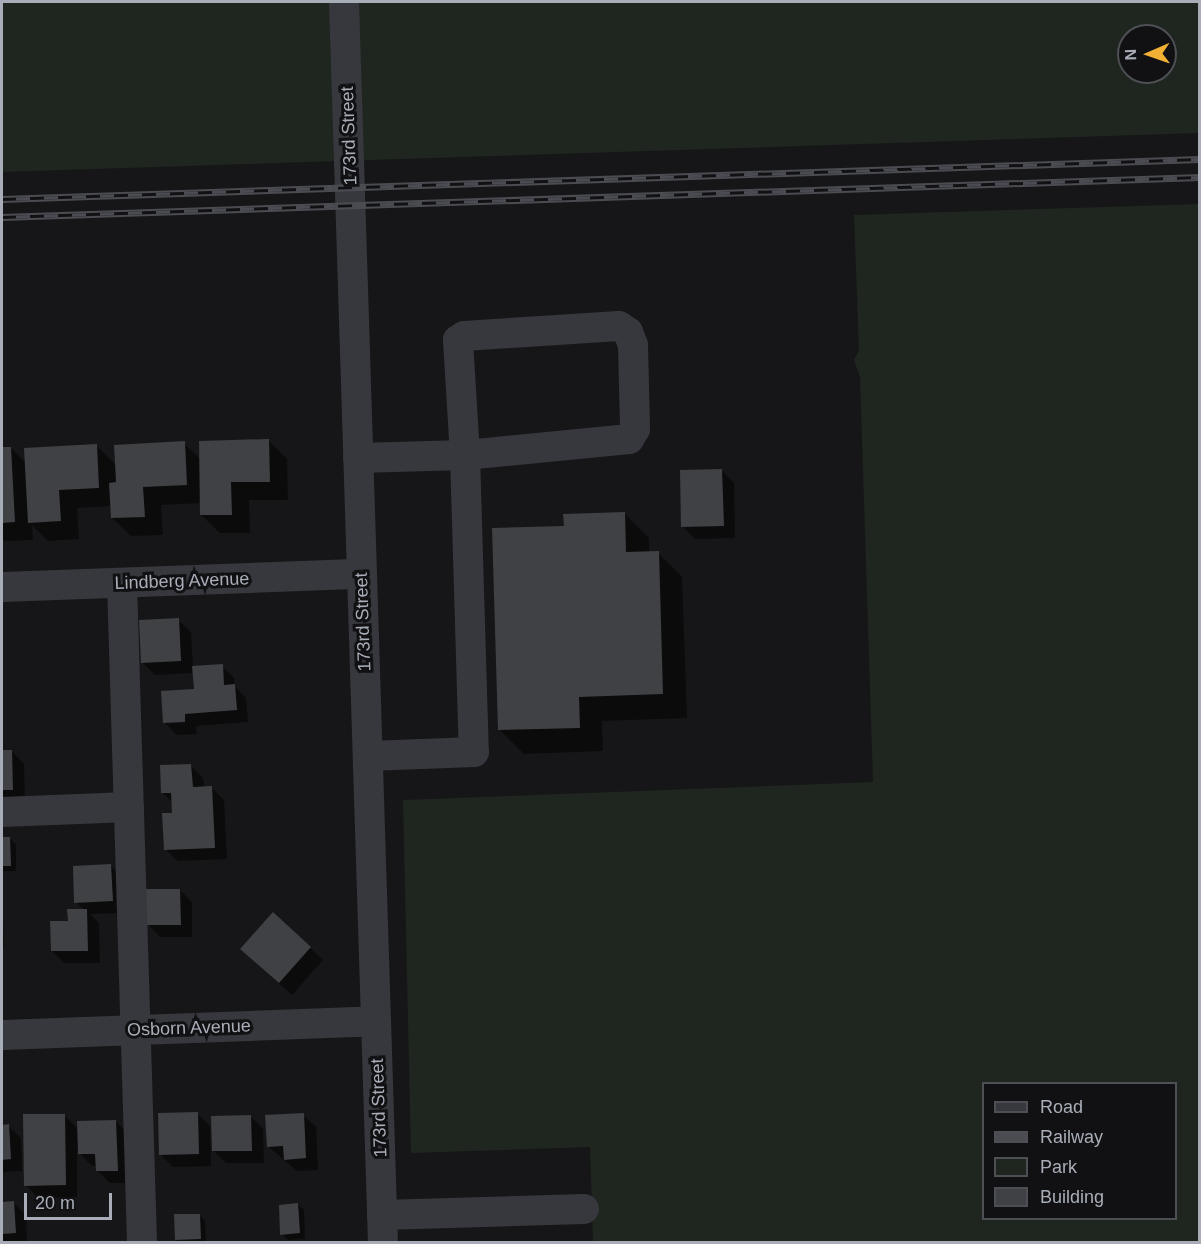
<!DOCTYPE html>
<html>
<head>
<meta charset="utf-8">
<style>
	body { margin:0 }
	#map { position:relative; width:1201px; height:1244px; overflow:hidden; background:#161618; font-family:Arial,sans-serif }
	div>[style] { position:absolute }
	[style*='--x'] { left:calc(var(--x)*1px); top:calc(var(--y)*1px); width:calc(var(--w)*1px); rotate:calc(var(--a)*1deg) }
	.green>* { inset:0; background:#1e261f }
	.shadow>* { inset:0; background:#0007 }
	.building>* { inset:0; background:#404145 }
	.minor>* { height:30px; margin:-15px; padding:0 15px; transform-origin:15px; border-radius:15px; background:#37383d }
	.rail>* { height:7px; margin-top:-3.5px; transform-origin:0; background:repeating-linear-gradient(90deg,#111113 0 14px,#4a4c52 0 28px); box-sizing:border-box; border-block:2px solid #4a4c52 }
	span { translate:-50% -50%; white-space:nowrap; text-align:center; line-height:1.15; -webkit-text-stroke:6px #111113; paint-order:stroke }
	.street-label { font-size:18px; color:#a8adb8 }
	.frame { position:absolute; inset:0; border:3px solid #a8adb8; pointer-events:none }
	.legend { position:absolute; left:982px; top:1082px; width:195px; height:138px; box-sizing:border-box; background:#111113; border:2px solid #4d4f55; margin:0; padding:8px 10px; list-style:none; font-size:18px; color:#a8adb8 }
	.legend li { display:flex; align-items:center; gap:12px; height:30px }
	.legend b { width:30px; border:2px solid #4d4f55 }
	.north { position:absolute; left:1117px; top:24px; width:60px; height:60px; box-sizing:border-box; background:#111113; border:2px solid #4d4f55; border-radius:50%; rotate:268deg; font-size:16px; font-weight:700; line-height:24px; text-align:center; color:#a8adb8 }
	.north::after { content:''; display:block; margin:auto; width:21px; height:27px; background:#f2b134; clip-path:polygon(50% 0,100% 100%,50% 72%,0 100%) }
	.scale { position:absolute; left:24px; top:1193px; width:88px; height:27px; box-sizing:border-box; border:3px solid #a8adb8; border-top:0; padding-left:8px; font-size:18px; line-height:21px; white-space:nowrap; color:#a8adb8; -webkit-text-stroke:4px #111113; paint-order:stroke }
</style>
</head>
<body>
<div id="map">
	<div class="green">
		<i style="clip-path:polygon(evenodd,2px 2px,1199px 2px,1199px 133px,2px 172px,2px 2px,1129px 36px,1165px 36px,1165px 72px,1129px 72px,1129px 36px)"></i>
		<i style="clip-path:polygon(evenodd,1199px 204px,1199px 1242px,593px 1242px,590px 1147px,411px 1153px,403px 800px,873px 782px,860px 377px,854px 360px,859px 350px,854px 215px,1199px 204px,984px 1084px,1176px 1084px,1176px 1218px,984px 1218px,984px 1084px)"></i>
	</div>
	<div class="shadow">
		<i style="clip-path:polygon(269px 441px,287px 459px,288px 500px,249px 500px,250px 533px,220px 533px,201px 515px,201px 503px,161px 505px,163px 535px,131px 536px,112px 518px,112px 506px,77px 508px,79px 539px,48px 541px,32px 525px,33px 540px,5px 541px,2px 538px,2px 449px,11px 448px,27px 464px,97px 446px,117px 466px,184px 443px,200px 459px)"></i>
		<i style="clip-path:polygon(722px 471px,734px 483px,735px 538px,695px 539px,683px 526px)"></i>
		<i style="clip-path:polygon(624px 513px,649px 538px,649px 553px,658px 553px,682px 577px,687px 718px,602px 721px,603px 751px,524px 754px,499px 729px,565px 527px)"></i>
		<i style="clip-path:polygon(178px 620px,191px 632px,193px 667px,222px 666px,234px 678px,235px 686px,246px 698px,248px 722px,196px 726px,197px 734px,177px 735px,165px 723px,195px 690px,194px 673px,155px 675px,143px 663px)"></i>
		<i style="clip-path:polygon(2px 751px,12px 751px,24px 764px,25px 802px,2px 803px)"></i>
		<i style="clip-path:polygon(191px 766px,203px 778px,204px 788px,212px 788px,224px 800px,227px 859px,178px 861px,165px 849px,173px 814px,173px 803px,163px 793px)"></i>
		<i style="clip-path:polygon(2px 839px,10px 839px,16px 844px,16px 871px,2px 871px)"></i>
		<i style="clip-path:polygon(111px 866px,123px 878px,124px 913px,90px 914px,99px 923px,100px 963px,64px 963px,52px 951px,69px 922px,85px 911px,76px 902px)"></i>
		<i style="clip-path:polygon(180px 890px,192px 902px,192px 937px,160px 937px,148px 924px)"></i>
		<i style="clip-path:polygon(2px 896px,4px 947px,2px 947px)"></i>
		<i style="clip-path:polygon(273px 914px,323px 960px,292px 995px,254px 961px)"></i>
		<i style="clip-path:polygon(197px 1114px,210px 1126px,211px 1166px,173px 1167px,160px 1154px)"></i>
		<i style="clip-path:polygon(64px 1115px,79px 1130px,116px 1121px,128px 1134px,129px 1183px,110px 1183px,98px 1171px,97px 1166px,92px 1166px,77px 1151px,77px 1197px,38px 1198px,26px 1185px)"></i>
		<i style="clip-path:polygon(303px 1115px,316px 1127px,318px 1170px,297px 1171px,268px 1146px)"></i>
		<i style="clip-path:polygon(251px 1117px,263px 1129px,264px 1163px,226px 1163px,214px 1151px)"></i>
		<i style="clip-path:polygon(2px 1126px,8px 1126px,21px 1138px,22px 1171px,2px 1172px)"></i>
		<i style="clip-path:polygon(14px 1203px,26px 1215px,27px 1242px,2px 1242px,2px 1204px)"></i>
		<i style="clip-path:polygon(298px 1205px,304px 1210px,305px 1239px,288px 1240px,282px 1234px)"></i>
		<i style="clip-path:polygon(200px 1215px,205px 1221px,206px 1242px,179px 1242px,176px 1240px)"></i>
	</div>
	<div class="building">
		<i style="clip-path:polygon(269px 439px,270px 482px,231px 482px,232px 515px,200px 515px,199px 441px)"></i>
		<i style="clip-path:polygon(185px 441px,187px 485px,143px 487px,145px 517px,111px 518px,109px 483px,116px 482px,114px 445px)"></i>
		<i style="clip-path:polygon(97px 444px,99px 488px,59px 490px,61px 521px,28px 523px,24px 448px)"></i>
		<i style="clip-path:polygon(2px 447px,11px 447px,15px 522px,2px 523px)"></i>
		<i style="clip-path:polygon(722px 469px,724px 526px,681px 527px,680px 470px)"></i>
		<i style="clip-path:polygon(625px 512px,626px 552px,659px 551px,663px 694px,579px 697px,580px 728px,498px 730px,492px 528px,564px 526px,563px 514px)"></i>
		<i style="clip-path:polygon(179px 618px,181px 661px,141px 663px,139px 620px)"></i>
		<i style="clip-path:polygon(223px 664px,224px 685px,235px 684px,237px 710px,185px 714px,185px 722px,163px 723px,161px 691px,194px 689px,192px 666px)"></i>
		<i style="clip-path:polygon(2px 750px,12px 750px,13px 790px,2px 790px)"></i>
		<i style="clip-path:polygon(191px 764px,193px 787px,212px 786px,215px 848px,164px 850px,162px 813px,172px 813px,171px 793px,161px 793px,160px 765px)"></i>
		<i style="clip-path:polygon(2px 837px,10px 837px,11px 866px,2px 866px)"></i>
		<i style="clip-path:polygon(111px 864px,113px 901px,74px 903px,73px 866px)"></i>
		<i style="clip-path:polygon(146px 889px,180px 889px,181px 925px,146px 925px)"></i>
		<i style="clip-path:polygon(67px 909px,87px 909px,88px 951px,51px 951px,50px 921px,68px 921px)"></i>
		<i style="clip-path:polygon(273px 912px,311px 947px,279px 983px,240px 949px)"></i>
		<i style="clip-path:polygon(198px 1112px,199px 1154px,159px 1155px,158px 1113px)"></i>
		<i style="clip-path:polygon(304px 1113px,306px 1158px,284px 1160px,283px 1146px,267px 1147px,265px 1115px)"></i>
		<i style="clip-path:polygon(23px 1114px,65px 1114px,66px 1185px,24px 1186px)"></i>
		<i style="clip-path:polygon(251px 1115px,252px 1151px,212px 1151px,211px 1116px)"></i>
		<i style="clip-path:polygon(116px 1120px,118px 1171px,96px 1171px,95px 1154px,78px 1154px,77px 1121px)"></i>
		<i style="clip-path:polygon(9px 1124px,11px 1159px,2px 1160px,2px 1125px)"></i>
		<i style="clip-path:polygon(14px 1201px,16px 1233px,2px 1234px,2px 1202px)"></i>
		<i style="clip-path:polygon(298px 1203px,300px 1233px,280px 1235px,279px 1205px)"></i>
		<i style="clip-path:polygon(174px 1214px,200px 1214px,201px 1239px,175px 1240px)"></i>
	</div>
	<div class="minor">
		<i style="--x:344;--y:2;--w:1241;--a:88.2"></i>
		<i style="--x:619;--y:326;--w:11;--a:34"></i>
		<i style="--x:628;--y:332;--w:14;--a:69"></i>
		<i style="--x:633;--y:345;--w:84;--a:88.6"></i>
		<i style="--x:635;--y:429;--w:12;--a:121"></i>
		<i style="--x:629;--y:439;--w:165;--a:174.4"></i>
		<i style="--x:465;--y:455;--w:115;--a:-93.5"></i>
		<i style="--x:458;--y:340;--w:7;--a:-34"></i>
		<i style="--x:464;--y:336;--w:155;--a:-3.7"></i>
		<i style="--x:358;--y:458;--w:107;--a:-1.6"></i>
		<i style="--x:465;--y:455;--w:297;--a:88.3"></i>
		<i style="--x:474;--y:752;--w:106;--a:177.8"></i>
		<i style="--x:122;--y:583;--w:659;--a:88.26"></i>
		<i style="--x:2;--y:587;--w:360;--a:-2.1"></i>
		<i style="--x:2;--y:812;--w:127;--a:-2.3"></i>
		<i style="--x:2;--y:1035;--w:374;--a:-2.1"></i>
		<i style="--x:382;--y:1215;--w:202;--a:-1.7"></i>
	</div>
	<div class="rail">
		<i style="--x:2;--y:199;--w:1199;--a:-1.91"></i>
		<i style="--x:2;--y:217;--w:1199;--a:-1.91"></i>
	</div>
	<div class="street-label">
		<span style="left:349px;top:136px;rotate:-92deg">173rd Street</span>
		<span style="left:182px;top:581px;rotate:-2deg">Lindberg Avenue</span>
		<span style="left:363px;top:622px;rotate:-92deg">173rd Street</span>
		<span style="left:189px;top:1028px;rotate:-2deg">Osborn Avenue</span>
		<span style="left:379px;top:1108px;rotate:-92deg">173rd Street</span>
	</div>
	<div class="frame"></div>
	<ul class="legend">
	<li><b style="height:8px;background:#37383d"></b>Road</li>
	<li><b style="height:8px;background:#4a4c52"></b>Railway</li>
	<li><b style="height:16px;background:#1e261f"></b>Park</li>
	<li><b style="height:16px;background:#404145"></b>Building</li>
	</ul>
	<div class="north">N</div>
	<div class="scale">20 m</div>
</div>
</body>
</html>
